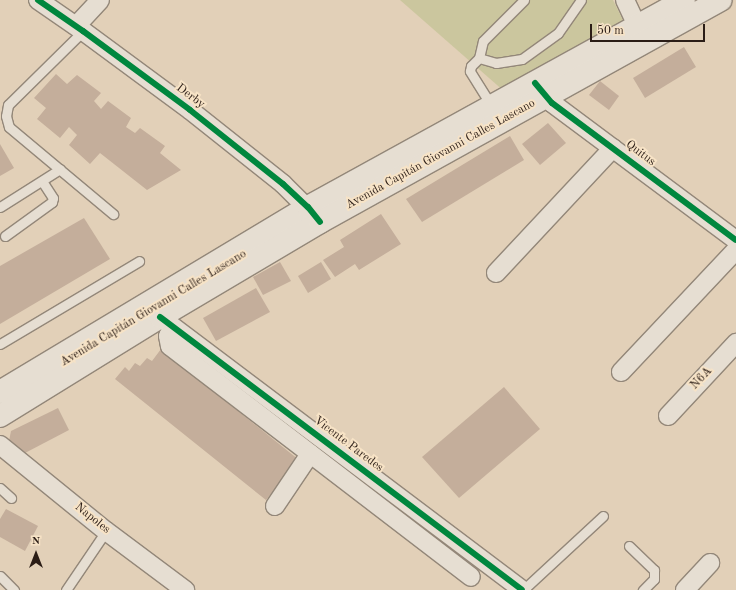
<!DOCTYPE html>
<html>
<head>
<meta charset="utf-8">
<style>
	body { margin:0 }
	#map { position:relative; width:736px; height:590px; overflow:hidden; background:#e2d0b8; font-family:"Old Standard TT",serif }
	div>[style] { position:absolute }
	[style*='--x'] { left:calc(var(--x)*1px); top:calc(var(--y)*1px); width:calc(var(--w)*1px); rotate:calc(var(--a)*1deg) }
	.green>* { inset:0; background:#cbc69e }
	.building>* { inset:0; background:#c4ae9b }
	.roads { filter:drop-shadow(1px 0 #938779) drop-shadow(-1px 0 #938779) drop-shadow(0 1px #938779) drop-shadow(0 -1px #938779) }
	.lane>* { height:9px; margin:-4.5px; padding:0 4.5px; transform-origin:4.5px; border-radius:4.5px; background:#e6ded2 }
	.street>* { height:18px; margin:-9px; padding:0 9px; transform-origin:9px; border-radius:9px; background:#e6ded2 }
	.secondary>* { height:22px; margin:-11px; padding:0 11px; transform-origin:11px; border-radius:11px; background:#e6ded2 }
	.cycleway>* { height:6px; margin:-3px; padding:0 3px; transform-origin:3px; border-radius:3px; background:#00873e }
	span { translate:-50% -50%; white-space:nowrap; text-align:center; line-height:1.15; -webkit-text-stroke:4px #f7e3c6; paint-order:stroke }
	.street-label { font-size:12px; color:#2b1d16 }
	.north { position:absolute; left:16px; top:534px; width:40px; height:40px; -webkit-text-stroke:3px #f7e3c6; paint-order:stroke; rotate:0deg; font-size:11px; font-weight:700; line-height:16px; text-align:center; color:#2b1d16 }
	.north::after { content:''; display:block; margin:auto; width:14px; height:18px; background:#2b1d16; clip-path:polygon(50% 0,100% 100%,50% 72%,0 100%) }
	.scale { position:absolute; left:590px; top:24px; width:115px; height:18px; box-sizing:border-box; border:2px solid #2b1d16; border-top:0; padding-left:5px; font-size:12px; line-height:14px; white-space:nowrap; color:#2b1d16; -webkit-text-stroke:3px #f7e3c6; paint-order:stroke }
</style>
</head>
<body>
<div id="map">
	<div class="green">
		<i style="clip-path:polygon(400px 0,613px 0,625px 24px,505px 92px)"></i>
	</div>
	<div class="building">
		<i style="clip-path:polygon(684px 47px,696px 67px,645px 98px,633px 78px)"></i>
		<i style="clip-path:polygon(56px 74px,67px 84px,77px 75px,101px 93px,94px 101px,101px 109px,108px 101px,131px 118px,126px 127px,135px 133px,140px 128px,165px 146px,160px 153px,181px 170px,147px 190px,100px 153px,90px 164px,69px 145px,77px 135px,69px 127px,60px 138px,37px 119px,46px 108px,34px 98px)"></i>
		<i style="clip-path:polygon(600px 81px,619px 96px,609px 110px,589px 95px)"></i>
		<i style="clip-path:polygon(548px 123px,566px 143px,540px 165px,522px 144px)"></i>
		<i style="clip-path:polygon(510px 136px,524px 160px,422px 222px,406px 199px)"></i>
		<i style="clip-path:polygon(0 144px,14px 168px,0 176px)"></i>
		<i style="clip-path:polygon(381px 214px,401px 244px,359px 270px,355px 264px,335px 277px,323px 260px,344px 247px,340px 240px)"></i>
		<i style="clip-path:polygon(84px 218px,110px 259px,0 324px,0 266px)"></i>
		<i style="clip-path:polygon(280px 262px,291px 281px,263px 295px,253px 277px)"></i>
		<i style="clip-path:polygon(321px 262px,331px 279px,308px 293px,298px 276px)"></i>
		<i style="clip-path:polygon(256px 288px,270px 312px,216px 341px,203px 318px)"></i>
		<i style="clip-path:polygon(161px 349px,299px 460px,266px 500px,115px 379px,125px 367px,129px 371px,135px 363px,140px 366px,147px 358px,152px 361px)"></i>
		<i style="clip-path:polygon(504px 387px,540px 429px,459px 498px,422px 457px)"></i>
		<i style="clip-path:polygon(58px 408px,69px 430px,25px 453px,9px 441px,11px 431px)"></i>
		<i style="clip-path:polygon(6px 509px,38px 526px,25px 551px,0 537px,0 519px)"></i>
	</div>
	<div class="roads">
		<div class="lane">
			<i style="--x:83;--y:31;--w:105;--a:135.4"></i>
			<i style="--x:8;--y:105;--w:11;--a:100"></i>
			<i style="--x:6;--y:116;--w:11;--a:75"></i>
			<i style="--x:9;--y:127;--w:136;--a:39.9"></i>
			<i style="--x:479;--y:58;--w:18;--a:16"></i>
			<i style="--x:496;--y:63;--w:26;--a:-9"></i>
			<i style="--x:522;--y:59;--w:44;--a:-35.8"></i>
			<i style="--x:558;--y:33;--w:40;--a:-55.1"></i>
			<i style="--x:491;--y:105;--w:40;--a:-122"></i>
			<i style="--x:470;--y:71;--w:5;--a:-79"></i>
			<i style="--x:471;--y:66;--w:11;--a:-45"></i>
			<i style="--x:479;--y:58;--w:17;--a:-77"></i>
			<i style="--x:483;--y:41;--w:58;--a:-45"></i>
			<i style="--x:0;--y:207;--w:71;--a:-32.3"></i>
			<i style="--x:5;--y:236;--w:58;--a:-35.9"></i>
			<i style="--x:52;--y:202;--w:4;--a:-76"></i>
			<i style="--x:53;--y:198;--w:20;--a:-123"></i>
			<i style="--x:0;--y:344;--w:162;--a:-30.8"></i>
			<i style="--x:0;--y:488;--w:15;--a:42"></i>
			<i style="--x:629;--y:546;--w:35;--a:44"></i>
			<i style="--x:654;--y:570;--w:9;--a:90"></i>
			<i style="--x:654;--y:579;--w:16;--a:135"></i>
			<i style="--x:0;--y:576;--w:20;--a:45"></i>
			<i style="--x:66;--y:590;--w:71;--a:-55.9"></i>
			<i style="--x:523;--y:590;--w:109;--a:-42.8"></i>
		</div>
		<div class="street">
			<i style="--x:38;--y:0;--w:55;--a:34.6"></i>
			<i style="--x:83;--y:31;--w:133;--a:36.4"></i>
			<i style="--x:190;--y:110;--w:119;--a:38.5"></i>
			<i style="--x:283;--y:184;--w:47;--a:45"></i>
			<i style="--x:625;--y:0;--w:29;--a:65"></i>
			<i style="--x:76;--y:26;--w:35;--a:-47"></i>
			<i style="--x:538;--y:87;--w:21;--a:49"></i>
			<i style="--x:552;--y:103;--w:229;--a:36.7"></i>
			<i style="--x:496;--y:273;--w:171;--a:-46.9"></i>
			<i style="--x:160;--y:317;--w:453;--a:37"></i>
			<i style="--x:173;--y:327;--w:10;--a:119"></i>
			<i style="--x:168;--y:336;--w:10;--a:79"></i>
			<i style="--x:170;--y:346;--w:379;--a:37.5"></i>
			<i style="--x:621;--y:372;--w:168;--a:-46.7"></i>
			<i style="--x:668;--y:416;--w:100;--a:-47"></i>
			<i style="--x:0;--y:445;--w:136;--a:39.1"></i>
			<i style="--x:106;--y:531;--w:99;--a:36.8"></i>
			<i style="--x:275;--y:506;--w:63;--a:-56.1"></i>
			<i style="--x:685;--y:590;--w:37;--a:-47"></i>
		</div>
		<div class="secondary">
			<i style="--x:0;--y:392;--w:359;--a:-31"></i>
			<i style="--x:308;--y:207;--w:429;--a:-28.8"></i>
			<i style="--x:0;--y:416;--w:188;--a:-31.7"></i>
			<i style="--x:160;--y:317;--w:186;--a:-30.7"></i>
			<i style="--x:320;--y:222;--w:458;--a:-29"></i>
		</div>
	</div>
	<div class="cycleway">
		<i style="--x:38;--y:0;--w:55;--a:34.6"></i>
		<i style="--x:83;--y:31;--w:133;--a:36.4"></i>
		<i style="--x:190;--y:110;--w:119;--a:38.5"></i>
		<i style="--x:283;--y:184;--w:34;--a:43"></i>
		<i style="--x:308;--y:207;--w:19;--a:51"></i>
		<i style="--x:535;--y:83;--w:26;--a:50"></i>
		<i style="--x:552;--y:103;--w:229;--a:36.7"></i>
		<i style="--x:160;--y:317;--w:453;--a:37"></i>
	</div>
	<div class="street-label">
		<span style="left:190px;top:97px;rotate:37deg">Derby</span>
		<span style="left:640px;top:154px;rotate:37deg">Quitus</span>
		<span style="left:441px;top:155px;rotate:-29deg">Avenida Capitán Giovanni Calles Lascano</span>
		<span style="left:154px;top:309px;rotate:-31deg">Avenida Capitán Giovanni Calles Lascano</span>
		<span style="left:702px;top:379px;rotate:-47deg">N6A</span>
		<span style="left:348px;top:445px;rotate:37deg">Vicente Paredes</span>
		<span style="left:92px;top:519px;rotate:39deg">Napoles</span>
	</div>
	<div class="north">N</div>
	<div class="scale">50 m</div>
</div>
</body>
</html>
